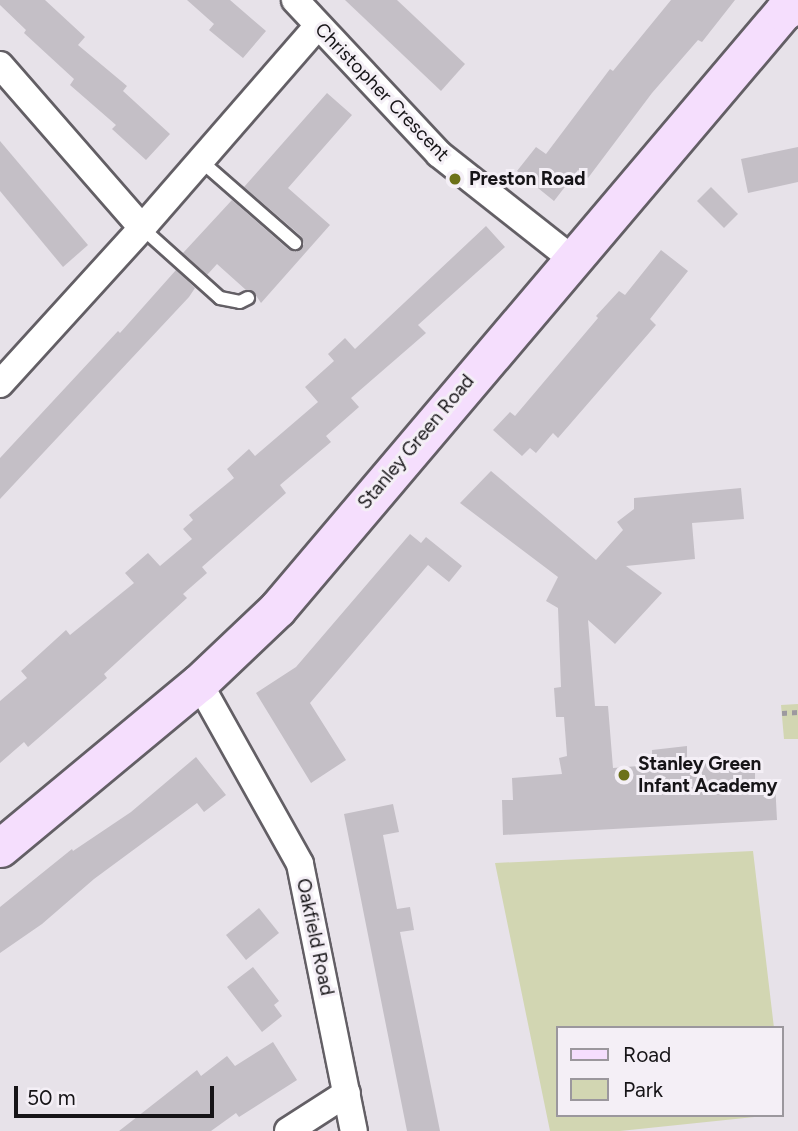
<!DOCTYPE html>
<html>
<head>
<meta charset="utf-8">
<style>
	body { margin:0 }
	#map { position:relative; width:798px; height:1131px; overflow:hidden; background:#e7e2e9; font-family:Figtree,sans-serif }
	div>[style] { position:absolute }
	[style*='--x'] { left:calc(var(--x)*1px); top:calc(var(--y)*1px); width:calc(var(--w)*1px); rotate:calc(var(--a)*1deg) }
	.green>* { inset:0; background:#d2d6b2 }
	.building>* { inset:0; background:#c4bfc6 }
	.path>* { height:4.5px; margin-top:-2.25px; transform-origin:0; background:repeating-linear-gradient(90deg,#9d999f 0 5px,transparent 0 10px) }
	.roads { filter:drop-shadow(2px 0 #635f65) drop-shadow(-2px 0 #635f65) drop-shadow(0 2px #635f65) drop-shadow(0 -2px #635f65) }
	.lane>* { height:12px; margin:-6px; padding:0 6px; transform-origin:6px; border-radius:6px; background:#fff }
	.street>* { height:26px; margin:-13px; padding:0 13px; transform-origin:13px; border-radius:13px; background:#fff }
	.secondary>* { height:37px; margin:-18.5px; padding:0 18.5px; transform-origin:18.5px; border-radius:18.5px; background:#f5defd }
	.dots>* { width:19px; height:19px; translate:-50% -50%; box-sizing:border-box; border:4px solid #f4eff6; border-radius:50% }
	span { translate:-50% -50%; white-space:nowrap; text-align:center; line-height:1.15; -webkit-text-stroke:6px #f4eff6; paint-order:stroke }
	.street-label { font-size:19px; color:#161417 }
	.poi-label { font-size:19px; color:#161417; font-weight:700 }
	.left { translate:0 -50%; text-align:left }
	.legend { position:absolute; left:556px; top:1026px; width:228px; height:91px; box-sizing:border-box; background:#f4eff6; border:2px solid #9b979d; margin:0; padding:9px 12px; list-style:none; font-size:21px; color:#161417 }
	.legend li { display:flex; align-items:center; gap:14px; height:35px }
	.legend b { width:35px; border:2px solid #9b979d }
	.scale { position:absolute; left:14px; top:1086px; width:200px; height:32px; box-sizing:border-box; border:4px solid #161417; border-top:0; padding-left:9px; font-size:21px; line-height:24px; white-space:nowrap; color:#161417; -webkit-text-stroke:5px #f4eff6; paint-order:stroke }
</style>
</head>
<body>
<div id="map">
	<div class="green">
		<i style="clip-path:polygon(798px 704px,798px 739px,784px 739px,781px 705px)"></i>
		<i style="clip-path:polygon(753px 851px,774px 1028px,558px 1028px,558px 1115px,773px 1115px,620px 1131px,550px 1131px,495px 863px)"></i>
	</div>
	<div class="building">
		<i style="clip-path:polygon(0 0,45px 0,85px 37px,78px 45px,127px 86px,123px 91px,170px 134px,146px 160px,112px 129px,116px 125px,70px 85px,74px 79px,24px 33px,26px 30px,0 5px)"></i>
		<i style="clip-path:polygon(187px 0,230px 0,266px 31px,243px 58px,209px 30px,214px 24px)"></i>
		<i style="clip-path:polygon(345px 0,397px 0,465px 64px,441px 91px)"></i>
		<i style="clip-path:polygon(671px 0,735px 0,702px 42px,698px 40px,652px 93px,588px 178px,578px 170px,554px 201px,517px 171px,536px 147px,546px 154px,610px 69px,613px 71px)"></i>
		<i style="clip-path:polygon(327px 93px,352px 115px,288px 188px,330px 225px,261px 303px,253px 291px,246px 290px,217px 264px,207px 275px,183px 253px,232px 200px,289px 250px,301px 249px,304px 244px,301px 236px,244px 187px)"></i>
		<i style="clip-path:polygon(0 141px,88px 245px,63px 267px,0 191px)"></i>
		<i style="clip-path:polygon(798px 147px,798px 182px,748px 193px,741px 159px)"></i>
		<i style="clip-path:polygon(711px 187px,738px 214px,724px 228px,697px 201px)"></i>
		<i style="clip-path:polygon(486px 226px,505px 247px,418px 325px,426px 333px,351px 398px,359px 407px,326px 436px,331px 442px,280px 485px,286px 493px,202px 567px,207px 573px,183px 594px,187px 598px,104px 674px,107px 678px,28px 747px,24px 742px,0 763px,0 701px,27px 678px,21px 671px,66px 630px,70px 635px,134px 583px,125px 573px,148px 553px,160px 566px,192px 539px,183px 529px,193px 520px,189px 515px,234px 478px,227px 469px,249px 449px,255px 456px,318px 402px,305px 387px,334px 361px,328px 354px,345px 338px,355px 349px)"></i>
		<i style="clip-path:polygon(661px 250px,688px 271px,650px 319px,656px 325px,558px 438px,553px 433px,536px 453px,530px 448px,522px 456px,493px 430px,510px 412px,515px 416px,598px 318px,596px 316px,619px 291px,625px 295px)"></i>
		<i style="clip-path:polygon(176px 270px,195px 288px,189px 297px,0 499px,0 458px,118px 331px,120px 333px)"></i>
		<i style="clip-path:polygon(491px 471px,596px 560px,623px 530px,617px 522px,634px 509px,634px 498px,741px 488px,744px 519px,692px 523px,695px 559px,626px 566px,662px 593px,615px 644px,588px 620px,595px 706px,608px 706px,613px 768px,652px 765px,652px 750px,687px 746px,687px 765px,755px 758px,755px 783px,775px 782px,777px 820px,503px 835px,502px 800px,513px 800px,512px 778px,562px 774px,559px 758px,567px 756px,564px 717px,556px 717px,554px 688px,561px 687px,558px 608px,546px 601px,558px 577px,460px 503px)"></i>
		<i style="clip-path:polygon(410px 534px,421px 543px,426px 537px,462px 566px,449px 582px,428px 565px,310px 703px,346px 760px,311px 783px,256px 693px,296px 667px)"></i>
		<i style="clip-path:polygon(196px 757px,226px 795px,204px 812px,197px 803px,94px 879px,42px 924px,0 953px,0 907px,72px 849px,73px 851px,131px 812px)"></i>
		<i style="clip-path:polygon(393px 804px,399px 832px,383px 835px,397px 909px,410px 907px,414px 930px,400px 932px,440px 1131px,407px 1131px,344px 814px)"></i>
		<i style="clip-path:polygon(259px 908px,279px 933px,246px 960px,226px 935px)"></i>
		<i style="clip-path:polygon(253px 967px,279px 1001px,274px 1005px,282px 1016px,262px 1032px,227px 987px)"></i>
		<i style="clip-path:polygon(273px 1042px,297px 1080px,239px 1117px,236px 1113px,211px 1131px,119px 1131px,197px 1070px,201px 1076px,227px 1056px,235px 1066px)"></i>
	</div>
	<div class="path">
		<i style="--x:782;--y:713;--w:16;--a:-4"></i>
	</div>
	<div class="roads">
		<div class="lane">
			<i style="--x:201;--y:161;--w:125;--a:41.1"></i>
			<i style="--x:142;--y:228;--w:105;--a:41.9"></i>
			<i style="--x:220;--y:298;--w:20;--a:11"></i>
			<i style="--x:240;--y:302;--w:9;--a:-27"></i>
		</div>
		<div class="street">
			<i style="--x:295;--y:0;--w:211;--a:46.9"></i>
			<i style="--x:439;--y:154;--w:169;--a:38.3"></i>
			<i style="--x:0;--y:65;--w:216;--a:48.9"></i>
			<i style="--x:0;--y:384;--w:211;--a:-47.7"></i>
			<i style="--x:142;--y:228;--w:267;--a:-49"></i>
			<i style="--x:199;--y:683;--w:207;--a:60.8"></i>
			<i style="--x:300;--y:864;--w:272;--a:78.6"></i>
			<i style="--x:288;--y:1131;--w:70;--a:-32.8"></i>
		</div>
		<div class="secondary">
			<i style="--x:0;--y:848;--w:259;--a:-39.7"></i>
			<i style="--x:199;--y:683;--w:108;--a:-43.5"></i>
			<i style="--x:277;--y:609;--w:783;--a:-49.72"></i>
			<i style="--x:783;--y:12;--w:17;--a:-31"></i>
		</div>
	</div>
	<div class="dots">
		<i style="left:455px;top:179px;background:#6c7118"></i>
		<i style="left:624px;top:775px;background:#6c7118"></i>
	</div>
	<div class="street-label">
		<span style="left:382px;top:92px;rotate:46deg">Christopher Crescent</span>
		<span style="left:416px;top:442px;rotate:-50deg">Stanley Green Road</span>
		<span style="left:315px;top:937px;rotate:78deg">Oakfield Road</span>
	</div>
	<div class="poi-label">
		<span class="left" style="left:469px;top:179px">Preston Road</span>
		<span class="left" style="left:638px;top:775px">Stanley Green<br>Infant Academy</span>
	</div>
	<ul class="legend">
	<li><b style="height:9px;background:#f5defd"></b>Road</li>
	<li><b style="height:19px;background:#d2d6b2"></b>Park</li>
	</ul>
	<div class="scale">50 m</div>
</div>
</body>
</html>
